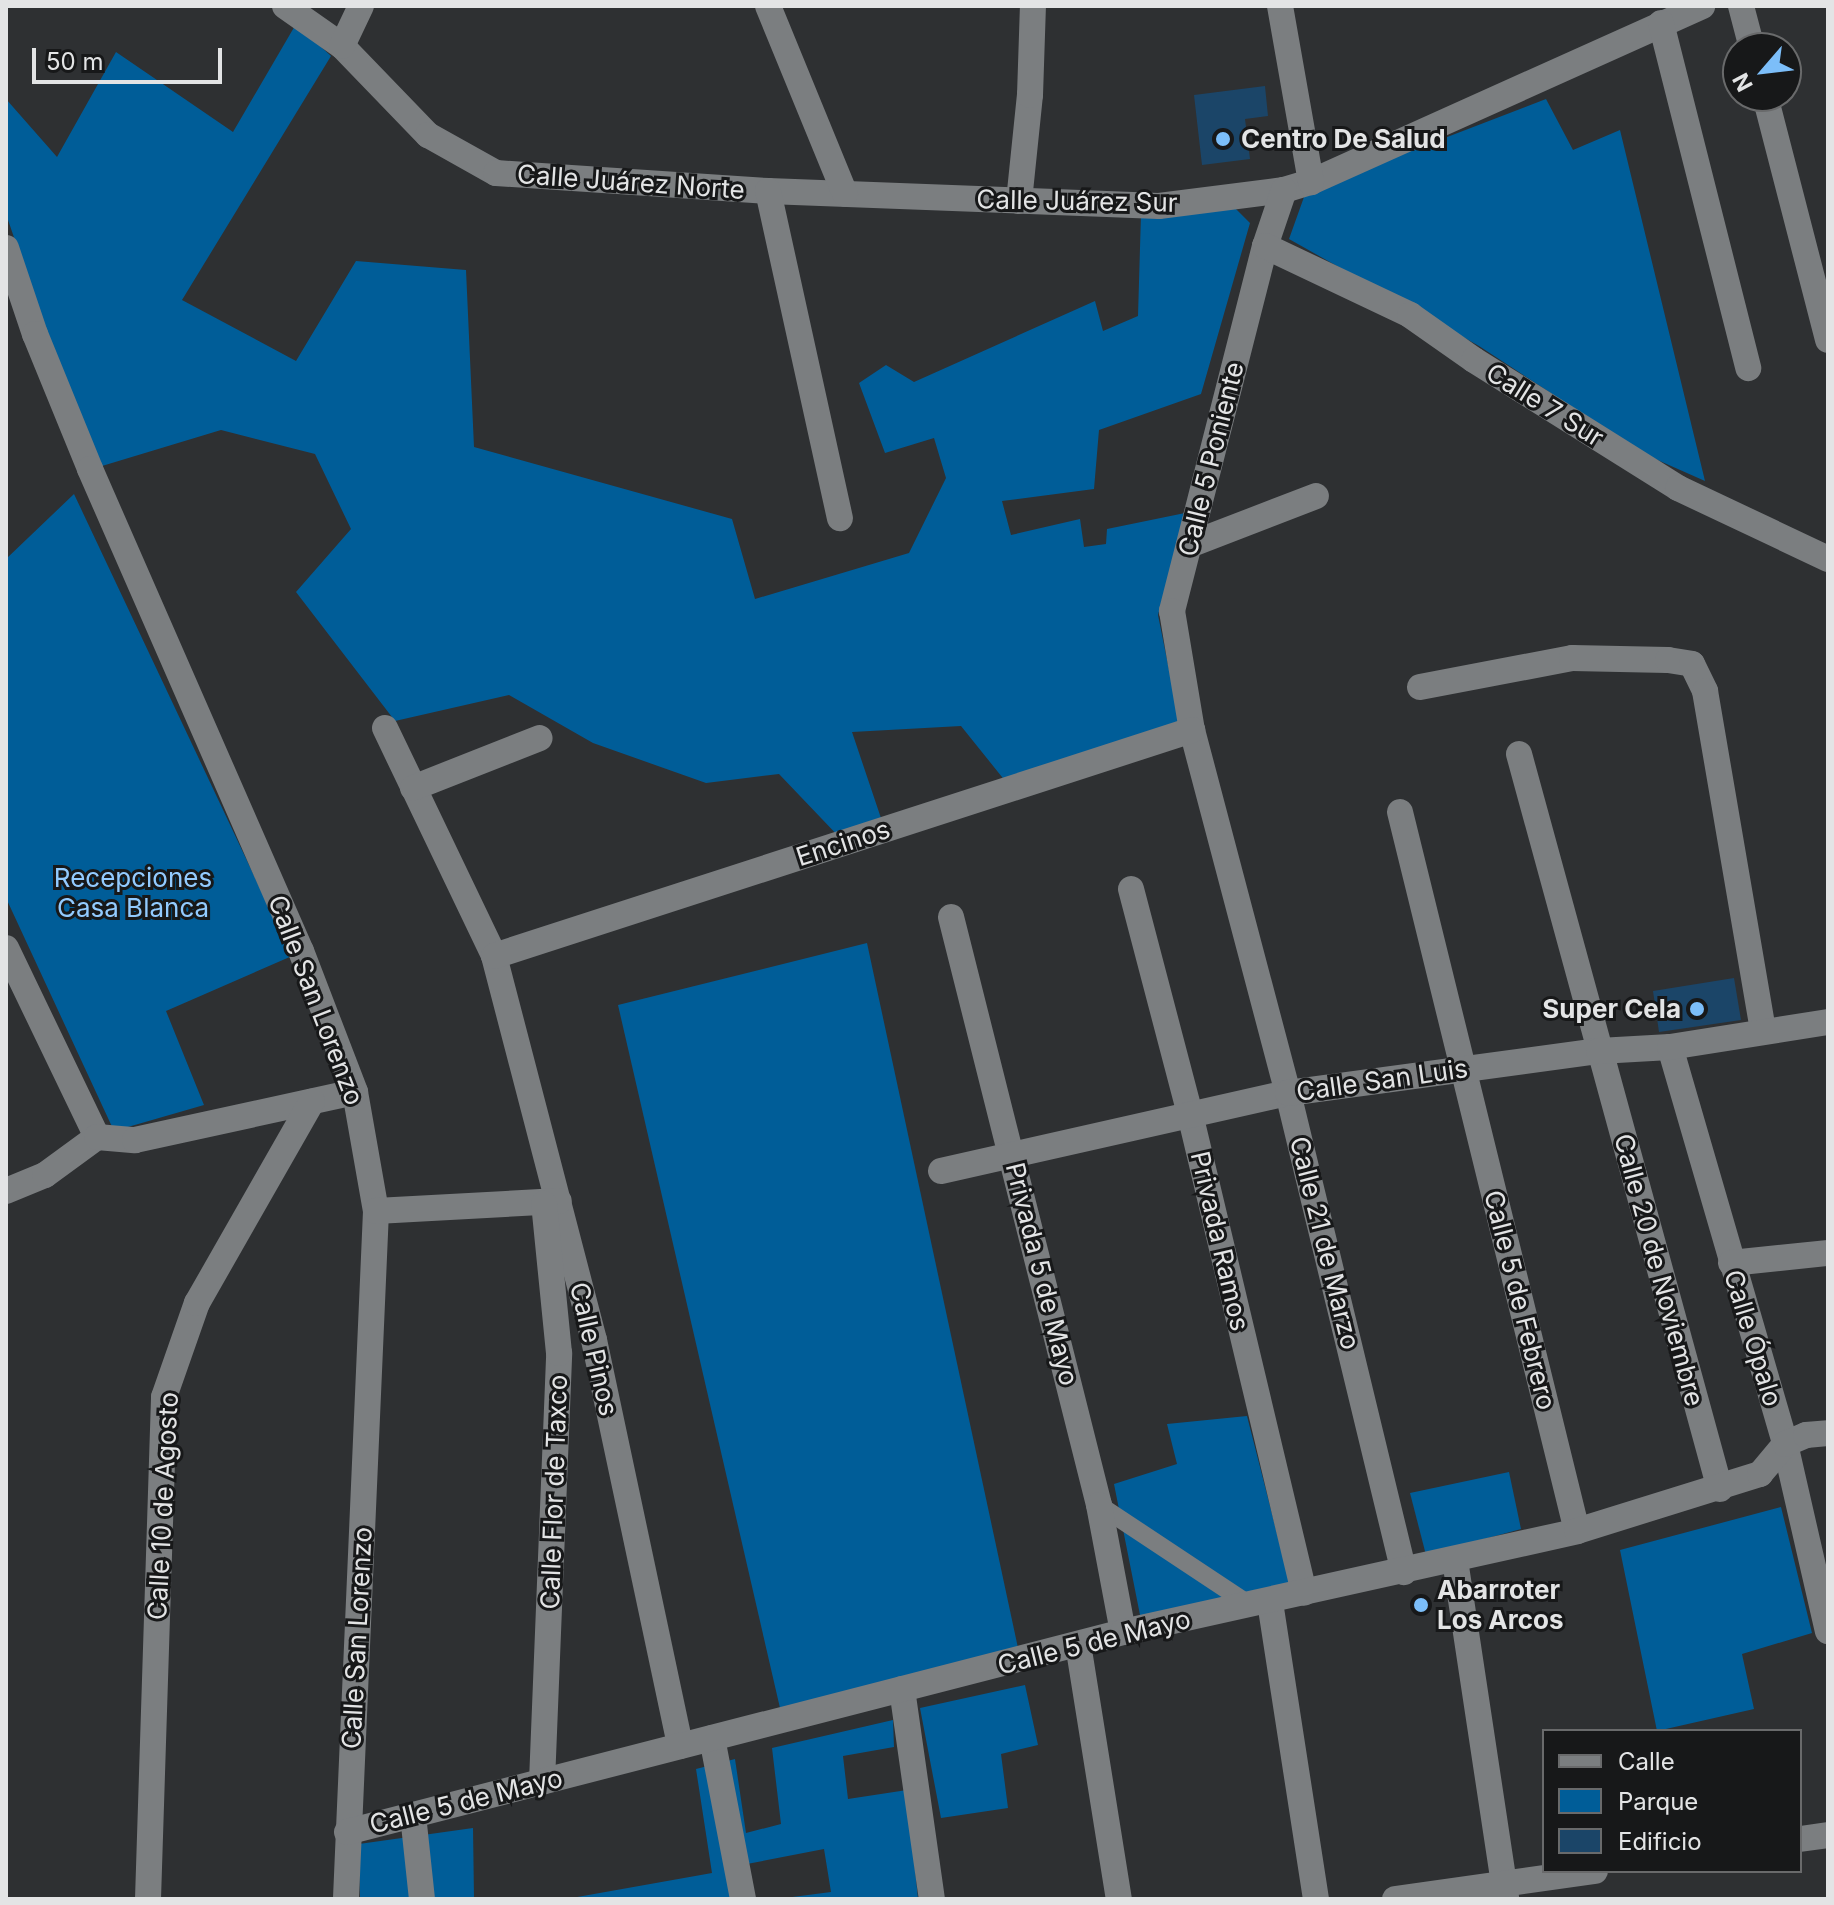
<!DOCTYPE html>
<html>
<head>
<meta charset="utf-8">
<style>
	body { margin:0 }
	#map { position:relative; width:1834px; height:1905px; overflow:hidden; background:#2e3032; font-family:Inter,sans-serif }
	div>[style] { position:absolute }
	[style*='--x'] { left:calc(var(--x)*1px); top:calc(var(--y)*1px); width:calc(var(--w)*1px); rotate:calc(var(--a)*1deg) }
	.green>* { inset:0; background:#005d98 }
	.building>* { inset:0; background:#1b4568 }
	.pedestrian>* { height:18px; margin:-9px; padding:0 9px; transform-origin:9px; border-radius:9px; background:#7b7e80 }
	.minor>* { height:26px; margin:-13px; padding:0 13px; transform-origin:13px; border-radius:13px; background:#7b7e80 }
	.dots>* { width:22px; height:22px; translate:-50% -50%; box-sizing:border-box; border:4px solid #171819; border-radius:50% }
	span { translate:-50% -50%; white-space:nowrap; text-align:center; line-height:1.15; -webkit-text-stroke:6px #171819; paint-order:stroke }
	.poi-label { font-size:26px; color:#e3e4e5; font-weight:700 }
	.left { translate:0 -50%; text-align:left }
	.right { translate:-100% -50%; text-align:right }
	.street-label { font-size:26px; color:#e3e4e5 }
	.park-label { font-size:26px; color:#92cbff }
	.frame { position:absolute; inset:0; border:8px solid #e3e4e5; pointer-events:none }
	.legend { position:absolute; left:1542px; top:1729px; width:260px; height:144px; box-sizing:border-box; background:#171819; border:2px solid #696a6b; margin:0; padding:10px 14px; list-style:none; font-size:24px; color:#e3e4e5 }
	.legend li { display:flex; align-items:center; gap:16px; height:40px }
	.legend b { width:40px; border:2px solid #696a6b }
	.north { position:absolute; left:1722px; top:32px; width:80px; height:80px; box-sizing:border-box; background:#171819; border:2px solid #696a6b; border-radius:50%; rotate:242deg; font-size:22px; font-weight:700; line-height:32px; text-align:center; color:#e3e4e5 }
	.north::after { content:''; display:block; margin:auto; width:28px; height:36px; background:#7cbef9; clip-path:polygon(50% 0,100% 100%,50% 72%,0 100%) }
	.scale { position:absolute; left:32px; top:48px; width:190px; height:36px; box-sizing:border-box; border:4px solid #e3e4e5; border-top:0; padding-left:10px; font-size:24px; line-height:28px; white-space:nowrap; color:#e3e4e5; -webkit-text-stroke:6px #171819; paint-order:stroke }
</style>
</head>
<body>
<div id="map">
	<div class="green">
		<i style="clip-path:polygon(296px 24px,331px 56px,182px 300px,296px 361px,356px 261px,466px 270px,474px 447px,732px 519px,755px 599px,909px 553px,946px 478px,934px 438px,885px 453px,859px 383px,886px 365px,914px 382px,1095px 301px,1103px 331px,1138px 316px,1141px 214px,1235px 208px,1250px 223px,1201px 394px,1099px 430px,1094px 489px,1002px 501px,1011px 535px,1080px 519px,1084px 547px,1106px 544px,1107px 529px,1185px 513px,1158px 615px,1181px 729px,1006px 782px,961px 726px,852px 732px,884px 827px,842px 840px,779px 774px,706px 783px,593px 743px,509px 695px,395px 721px,296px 592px,351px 529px,315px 454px,221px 430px,102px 466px,48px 337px,6px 214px,6px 99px,57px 157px,116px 52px,233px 132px)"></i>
		<i style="clip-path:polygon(1546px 99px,1573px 150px,1620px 130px,1705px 481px,1644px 454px,1479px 346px,1289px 239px,1304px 197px,1317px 187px)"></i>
		<i style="clip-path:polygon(74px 494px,292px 956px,166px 1011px,204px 1105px,114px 1131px,6px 898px,6px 559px)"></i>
		<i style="clip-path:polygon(867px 943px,1018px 1648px,780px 1708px,618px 1005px)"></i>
		<i style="clip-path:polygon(1247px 1416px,1290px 1584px,1141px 1620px,1114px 1484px,1177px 1464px,1167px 1424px)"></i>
		<i style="clip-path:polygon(1509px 1472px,1521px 1529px,1426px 1555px,1410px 1493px)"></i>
		<i style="clip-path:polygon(1781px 1507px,1812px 1633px,1742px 1654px,1754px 1709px,1657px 1731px,1620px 1550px)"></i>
		<i style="clip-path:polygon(1025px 1685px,1038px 1745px,1001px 1754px,1008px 1808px,941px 1818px,920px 1708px)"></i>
		<i style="clip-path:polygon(893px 1720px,894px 1747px,843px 1756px,848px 1799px,907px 1790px,918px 1899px,777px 1899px,831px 1892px,824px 1849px,747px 1864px,748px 1899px,566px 1899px,712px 1873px,696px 1769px,735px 1759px,746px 1833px,781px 1824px,772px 1748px)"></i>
		<i style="clip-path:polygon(473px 1828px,474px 1899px,360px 1899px,359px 1844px)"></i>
	</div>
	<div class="building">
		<i style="clip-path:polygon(1265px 86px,1268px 116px,1245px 119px,1250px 159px,1202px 165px,1194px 95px)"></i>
		<i style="clip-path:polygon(1734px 978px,1741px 1020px,1659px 1032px,1653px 991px)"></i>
	</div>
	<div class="pedestrian">
		<i style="--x:1099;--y:1505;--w:181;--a:33.5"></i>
	</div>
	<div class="minor">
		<i style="--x:285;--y:6;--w:70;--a:35.1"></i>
		<i style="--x:342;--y:46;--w:124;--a:46"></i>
		<i style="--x:428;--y:135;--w:78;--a:29.2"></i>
		<i style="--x:496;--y:173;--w:273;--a:3.8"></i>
		<i style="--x:768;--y:191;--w:391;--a:2.2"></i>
		<i style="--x:1159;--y:206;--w:126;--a:-7.3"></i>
		<i style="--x:1284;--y:190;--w:28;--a:-17"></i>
		<i style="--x:1311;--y:182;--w:429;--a:-24.2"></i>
		<i style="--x:768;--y:6;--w:203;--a:67.7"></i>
		<i style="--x:1280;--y:6;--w:179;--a:80"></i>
		<i style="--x:1741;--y:6;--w:43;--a:75.3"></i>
		<i style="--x:1661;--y:23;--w:356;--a:75.8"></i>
		<i style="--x:342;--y:46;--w:44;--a:-64.6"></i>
		<i style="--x:1765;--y:96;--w:252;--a:75.5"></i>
		<i style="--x:1284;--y:190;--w:59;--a:108.7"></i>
		<i style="--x:1265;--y:246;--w:377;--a:104.3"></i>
		<i style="--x:1172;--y:611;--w:121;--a:80.5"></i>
		<i style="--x:1192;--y:730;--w:375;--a:75.2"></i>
		<i style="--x:1288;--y:1093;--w:493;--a:76.4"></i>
		<i style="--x:768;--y:191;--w:335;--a:77.6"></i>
		<i style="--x:1019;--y:201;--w:107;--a:-84.1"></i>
		<i style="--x:1030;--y:95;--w:89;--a:-88.1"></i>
		<i style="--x:1265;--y:246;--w:161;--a:25.4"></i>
		<i style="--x:1410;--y:315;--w:78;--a:35.1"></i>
		<i style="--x:1474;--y:360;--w:241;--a:32.1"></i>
		<i style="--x:1678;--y:488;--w:166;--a:25.3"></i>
		<i style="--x:6;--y:248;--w:91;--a:71.4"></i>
		<i style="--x:35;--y:334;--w:146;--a:67.8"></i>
		<i style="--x:90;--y:469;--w:526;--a:66.36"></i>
		<i style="--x:301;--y:951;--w:151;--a:69"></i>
		<i style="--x:355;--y:1092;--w:121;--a:80"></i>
		<i style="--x:376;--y:1211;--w:689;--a:92.5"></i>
		<i style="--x:1189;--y:545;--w:136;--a:-21.1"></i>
		<i style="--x:1420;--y:687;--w:155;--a:-10.8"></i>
		<i style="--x:1572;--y:658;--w:96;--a:1.2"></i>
		<i style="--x:1668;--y:660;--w:24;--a:9"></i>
		<i style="--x:1692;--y:664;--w:30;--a:64"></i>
		<i style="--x:1705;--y:691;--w:344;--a:80.3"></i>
		<i style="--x:385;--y:728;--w:253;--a:64.4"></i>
		<i style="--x:494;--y:956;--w:397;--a:75.4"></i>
		<i style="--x:594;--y:1340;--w:415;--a:78"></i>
		<i style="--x:1519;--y:754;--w:762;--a:74.71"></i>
		<i style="--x:413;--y:788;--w:136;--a:-21.5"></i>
		<i style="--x:1400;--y:812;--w:740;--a:76.17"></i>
		<i style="--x:1131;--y:889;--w:233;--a:75.3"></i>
		<i style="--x:1190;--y:1114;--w:492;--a:76.6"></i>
		<i style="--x:951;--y:917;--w:606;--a:75.87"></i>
		<i style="--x:1099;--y:1505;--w:129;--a:79.3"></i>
		<i style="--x:6;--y:948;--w:210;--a:64.3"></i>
		<i style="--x:494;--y:956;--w:734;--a:-17.94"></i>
		<i style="--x:1670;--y:1047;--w:413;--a:73.8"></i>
		<i style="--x:1785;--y:1444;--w:192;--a:77.1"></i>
		<i style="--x:941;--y:1171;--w:356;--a:-12.7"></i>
		<i style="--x:1288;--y:1093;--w:314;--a:-7.7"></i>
		<i style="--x:1599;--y:1051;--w:71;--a:-3.2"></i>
		<i style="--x:1670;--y:1047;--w:160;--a:-9"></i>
		<i style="--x:6;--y:1191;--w:42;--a:-22.3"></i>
		<i style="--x:45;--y:1175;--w:64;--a:-36.2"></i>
		<i style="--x:97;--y:1137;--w:38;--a:5"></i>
		<i style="--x:135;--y:1140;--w:225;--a:-12.3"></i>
		<i style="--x:376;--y:1211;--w:183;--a:-3.1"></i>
		<i style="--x:1731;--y:1263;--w:98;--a:-5.9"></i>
		<i style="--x:1455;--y:1560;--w:343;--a:81.4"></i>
		<i style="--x:1270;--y:1602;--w:301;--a:81.2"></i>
		<i style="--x:1078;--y:1644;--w:258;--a:80.9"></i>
		<i style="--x:902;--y:1689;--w:212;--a:81.9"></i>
		<i style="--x:712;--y:1738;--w:164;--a:79.1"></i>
		<i style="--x:542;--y:1782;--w:429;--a:-87.7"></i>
		<i style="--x:559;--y:1353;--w:150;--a:-95.7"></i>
		<i style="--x:413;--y:1815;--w:84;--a:83.9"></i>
		<i style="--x:347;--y:1832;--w:801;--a:-14.45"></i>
		<i style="--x:1123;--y:1632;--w:465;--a:-12.5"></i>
		<i style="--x:1577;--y:1531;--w:192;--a:-17.3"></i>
		<i style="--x:1760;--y:1474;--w:39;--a:-50"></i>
		<i style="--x:1785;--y:1444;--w:23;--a:-23"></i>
		<i style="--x:1806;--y:1435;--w:22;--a:-5"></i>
		<i style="--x:1800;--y:1839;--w:28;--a:-8"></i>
		<i style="--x:148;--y:1899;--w:502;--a:-88.17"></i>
		<i style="--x:164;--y:1397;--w:100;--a:-70.7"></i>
		<i style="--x:197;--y:1303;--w:232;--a:-60.3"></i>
		<i style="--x:1395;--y:1899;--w:202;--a:-8"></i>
	</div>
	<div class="dots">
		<i style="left:1223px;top:139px;background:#7cbef9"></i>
		<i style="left:1697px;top:1009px;background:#7cbef9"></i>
		<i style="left:1421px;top:1605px;background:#7cbef9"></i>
	</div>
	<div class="poi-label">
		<span class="left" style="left:1241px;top:139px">Centro De Salud</span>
		<span class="right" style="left:1681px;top:1009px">Super Cela</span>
		<span class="left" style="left:1437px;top:1605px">Abarroter<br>Los Arcos</span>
	</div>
	<div class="street-label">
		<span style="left:631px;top:182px;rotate:4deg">Calle Juárez Norte</span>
		<span style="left:1077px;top:201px;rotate:1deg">Calle Juárez Sur</span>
		<span style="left:1545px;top:405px;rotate:32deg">Calle 7 Sur</span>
		<span style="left:1211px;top:459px;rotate:-76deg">Calle 5 Poniente</span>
		<span style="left:843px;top:843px;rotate:-18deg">Encinos</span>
		<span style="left:316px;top:1000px;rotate:69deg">Calle San Lorenzo</span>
		<span style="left:1382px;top:1080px;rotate:-8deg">Calle San Luis</span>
		<span style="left:1220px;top:1241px;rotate:77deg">Privada Ramos</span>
		<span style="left:1325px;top:1243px;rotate:76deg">Calle 21 de Marzo</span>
		<span style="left:1659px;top:1270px;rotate:75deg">Calle 20 de Noviembre</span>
		<span style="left:1042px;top:1274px;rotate:76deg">Privada 5 de Mayo</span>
		<span style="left:1520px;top:1300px;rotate:76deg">Calle 5 de Febrero</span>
		<span style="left:1753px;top:1338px;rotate:73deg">Calle Ópalo</span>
		<span style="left:594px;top:1349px;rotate:77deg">Calle Pinos</span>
		<span style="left:554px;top:1492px;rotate:-88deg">Calle Flor de Taxco</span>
		<span style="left:163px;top:1506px;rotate:-87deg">Calle 10 de Agosto</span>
		<span style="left:357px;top:1638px;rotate:-87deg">Calle San Lorenzo</span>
		<span style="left:1094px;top:1642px;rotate:-14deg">Calle 5 de Mayo</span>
		<span style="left:466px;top:1801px;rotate:-14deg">Calle 5 de Mayo</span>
	</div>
	<div class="park-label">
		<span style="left:133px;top:893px">Recepciones<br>Casa Blanca</span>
	</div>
	<div class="frame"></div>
	<ul class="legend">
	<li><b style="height:10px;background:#7b7e80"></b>Calle</li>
	<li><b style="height:22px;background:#005d98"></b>Parque</li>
	<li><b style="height:22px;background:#1b4568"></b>Edificio</li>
	</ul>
	<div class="north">N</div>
	<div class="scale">50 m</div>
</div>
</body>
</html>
